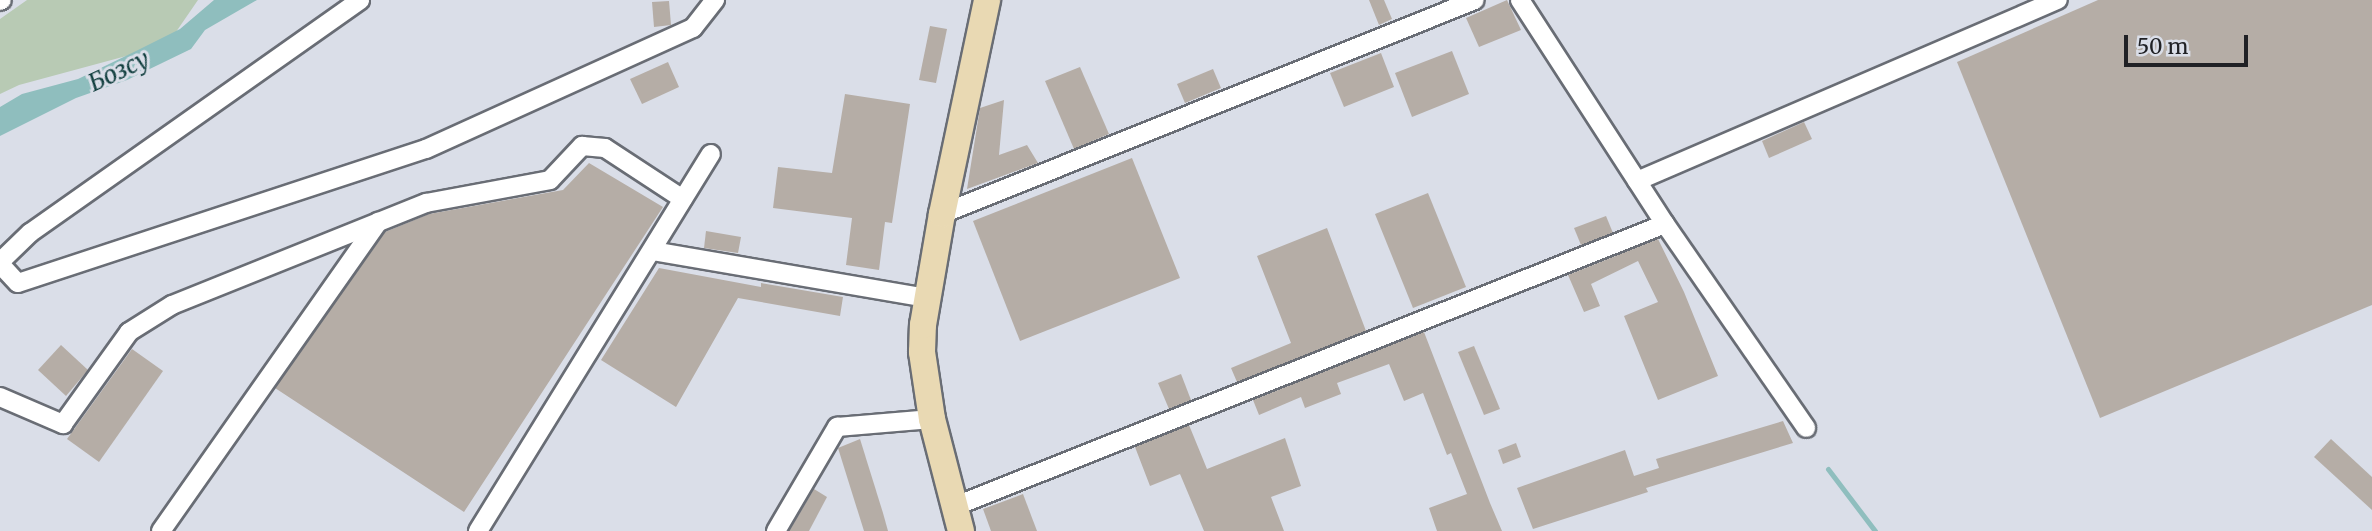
<!DOCTYPE html>
<html>
<head>
<meta charset="utf-8">
<style>
	body { margin:0 }
	#map { position:relative; width:2372px; height:531px; overflow:hidden; background:#dadee8; font-family:Merriweather,serif }
	div>[style] { position:absolute }
	[style*='--x'] { left:calc(var(--x)*1px); top:calc(var(--y)*1px); width:calc(var(--w)*1px); rotate:calc(var(--a)*1deg) }
	.green>* { inset:0; background:#b8cab4 }
	.water>* { inset:0; background:#8fbebe }
	.stream>* { height:5px; margin:-2.5px; padding:0 2.5px; transform-origin:2.5px; border-radius:2.5px; background:#8fbebe }
	.building>* { inset:0; background:#b5ada6 }
	.roads { filter:drop-shadow(2px 0 #696d75) drop-shadow(-2px 0 #696d75) drop-shadow(0 2px #696d75) drop-shadow(0 -2px #696d75) }
	.street>* { height:18px; margin:-9px; padding:0 9px; transform-origin:9px; border-radius:9px; background:#fff }
	.secondary>* { height:26px; margin:-13px; padding:0 13px; transform-origin:13px; border-radius:13px; background:#e9d9b3 }
	span { translate:-50% -50%; white-space:nowrap; text-align:center; line-height:1.15; -webkit-text-stroke:6px #dadee8; paint-order:stroke }
	.water-label { font-size:24px; color:#134040; font-style:italic }
	.scale { position:absolute; left:2124px; top:35px; width:124px; height:32px; box-sizing:border-box; border:4px solid #202125; border-top:0; padding-left:9px; font-size:21px; line-height:24px; white-space:nowrap; color:#202125; -webkit-text-stroke:5px #dadee8; paint-order:stroke }
</style>
</head>
<body>
<div id="map">
	<div class="green">
		<i style="clip-path:polygon(27px 0,198px 0,167px 45px,19px 85px,0 94px,0 19px)"></i>
	</div>
	<div class="water">
		<i style="clip-path:polygon(214px 0,257px 0,205px 30px,191px 49px,127px 80px,76px 98px,0 136px,0 107px,22px 94px,78px 79px,136px 51px,180px 29px)"></i>
	</div>
	<div class="stream">
		<i style="--x:1828;--y:469;--w:78;--a:52.8"></i>
	</div>
	<div class="building">
		<i style="clip-path:polygon(1369px 0,1384px 0,1392px 19px,1379px 25px)"></i>
		<i style="clip-path:polygon(1507px 0,1521px 30px,1479px 47px,1466px 18px)"></i>
		<i style="clip-path:polygon(2098px 0,2372px 0,2372px 305px,2100px 418px,1957px 62px)"></i>
		<i style="clip-path:polygon(669px 1px,671px 25px,654px 27px,652px 2px)"></i>
		<i style="clip-path:polygon(930px 26px,947px 29px,936px 83px,919px 80px)"></i>
		<i style="clip-path:polygon(1452px 51px,1469px 94px,1412px 117px,1395px 73px)"></i>
		<i style="clip-path:polygon(1381px 53px,1394px 87px,1344px 107px,1330px 73px)"></i>
		<i style="clip-path:polygon(668px 62px,679px 87px,642px 104px,630px 79px)"></i>
		<i style="clip-path:polygon(1080px 67px,1109px 134px,1074px 149px,1045px 81px)"></i>
		<i style="clip-path:polygon(1213px 69px,1221px 88px,1185px 103px,1177px 84px)"></i>
		<i style="clip-path:polygon(845px 94px,910px 104px,892px 223px,885px 222px,879px 270px,846px 265px,852px 218px,773px 208px,778px 167px,832px 173px)"></i>
		<i style="clip-path:polygon(1004px 100px,999px 155px,1027px 145px,1038px 163px,967px 189px,980px 108px)"></i>
		<i style="clip-path:polygon(1804px 122px,1812px 139px,1769px 158px,1762px 141px)"></i>
		<i style="clip-path:polygon(1132px 158px,1180px 278px,1020px 341px,973px 221px)"></i>
		<i style="clip-path:polygon(589px 163px,663px 207px,464px 512px,275px 388px,385px 232px,429px 214px,563px 190px)"></i>
		<i style="clip-path:polygon(1428px 193px,1466px 287px,1413px 308px,1375px 214px)"></i>
		<i style="clip-path:polygon(1606px 216px,1613px 233px,1581px 245px,1574px 228px)"></i>
		<i style="clip-path:polygon(1327px 228px,1366px 331px,1237px 382px,1231px 368px,1291px 343px,1257px 256px)"></i>
		<i style="clip-path:polygon(706px 231px,741px 237px,738px 253px,704px 248px)"></i>
		<i style="clip-path:polygon(1658px 239px,1684px 292px,1718px 376px,1658px 400px,1624px 316px,1658px 302px,1638px 261px,1591px 284px,1600px 306px,1584px 312px,1568px 275px)"></i>
		<i style="clip-path:polygon(659px 268px,761px 287px,761px 283px,843px 297px,840px 316px,738px 298px,676px 407px,601px 360px)"></i>
		<i style="clip-path:polygon(1424px 332px,1490px 503px,1502px 531px,1437px 531px,1429px 508px,1467px 494px,1451px 453px,1447px 455px,1423px 393px,1404px 401px,1389px 364px,1337px 383px,1341px 394px,1305px 408px,1301px 397px,1259px 415px,1253px 400px)"></i>
		<i style="clip-path:polygon(61px 345px,88px 370px,66px 396px,38px 370px)"></i>
		<i style="clip-path:polygon(1474px 346px,1500px 409px,1484px 415px,1458px 352px)"></i>
		<i style="clip-path:polygon(132px 349px,163px 371px,99px 462px,67px 439px)"></i>
		<i style="clip-path:polygon(1181px 374px,1191px 400px,1169px 409px,1158px 383px)"></i>
		<i style="clip-path:polygon(1783px 421px,1793px 443px,1646px 488px,1648px 492px,1533px 529px,1517px 488px,1625px 450px,1634px 476px,1659px 468px,1656px 459px)"></i>
		<i style="clip-path:polygon(1189px 425px,1207px 469px,1285px 438px,1301px 486px,1271px 497px,1284px 531px,1204px 531px,1180px 474px,1150px 486px,1135px 447px)"></i>
		<i style="clip-path:polygon(860px 439px,883px 513px,888px 531px,864px 531px,838px 448px)"></i>
		<i style="clip-path:polygon(2331px 439px,2372px 477px,2372px 510px,2314px 457px)"></i>
		<i style="clip-path:polygon(1516px 443px,1521px 457px,1503px 464px,1498px 450px)"></i>
		<i style="clip-path:polygon(814px 489px,827px 497px,809px 531px,789px 531px)"></i>
		<i style="clip-path:polygon(1023px 494px,1037px 531px,991px 531px,983px 509px)"></i>
	</div>
	<div class="roads">
		<div class="street">
			<i style="--x:1520;--y:0;--w:267;--a:57.1"></i>
			<i style="--x:1665;--y:224;--w:248;--a:55.3"></i>
			<i style="--x:0;--y:1;--w:2;--a:-27"></i>
			<i style="--x:1637;--y:181;--w:458;--a:-23.3"></i>
			<i style="--x:942;--y:214;--w:574;--a:-21.88"></i>
			<i style="--x:652;--y:251;--w:278;--a:9.7"></i>
			<i style="--x:0;--y:262;--w:42;--a:-44"></i>
			<i style="--x:30;--y:233;--w:404;--a:-35.2"></i>
			<i style="--x:0;--y:264;--w:26;--a:47"></i>
			<i style="--x:18;--y:283;--w:429;--a:-18.2"></i>
			<i style="--x:426;--y:149;--w:293;--a:-24.4"></i>
			<i style="--x:693;--y:28;--w:36;--a:-52"></i>
			<i style="--x:0;--y:397;--w:69;--a:23.2"></i>
			<i style="--x:63;--y:424;--w:113;--a:-54.3"></i>
			<i style="--x:129;--y:332;--w:51;--a:-32.1"></i>
			<i style="--x:172;--y:305;--w:274;--a:-21.9"></i>
			<i style="--x:426;--y:203;--w:126;--a:-10.5"></i>
			<i style="--x:550;--y:180;--w:47;--a:-46.7"></i>
			<i style="--x:582;--y:146;--w:23;--a:5"></i>
			<i style="--x:605;--y:148;--w:93;--a:33.2"></i>
			<i style="--x:953;--y:507;--w:766;--a:-21.68"></i>
			<i style="--x:161;--y:531;--w:378;--a:-54.9"></i>
			<i style="--x:478;--y:531;--w:443;--a:-58.3"></i>
			<i style="--x:776;--y:531;--w:121;--a:-59.6"></i>
			<i style="--x:837;--y:427;--w:95;--a:-4.8"></i>
		</div>
		<div class="secondary">
			<i style="--x:961;--y:531;--w:116;--a:-104.5"></i>
			<i style="--x:932;--y:419;--w:68;--a:-98.5"></i>
			<i style="--x:922;--y:352;--w:27;--a:-88"></i>
			<i style="--x:923;--y:325;--w:113;--a:-80.3"></i>
			<i style="--x:942;--y:214;--w:219;--a:-78.1"></i>
		</div>
	</div>
	<div class="water-label">
		<span style="left:119px;top:71px;rotate:-25deg">Бозсу</span>
	</div>
	<div class="scale">50 m</div>
</div>
</body>
</html>
